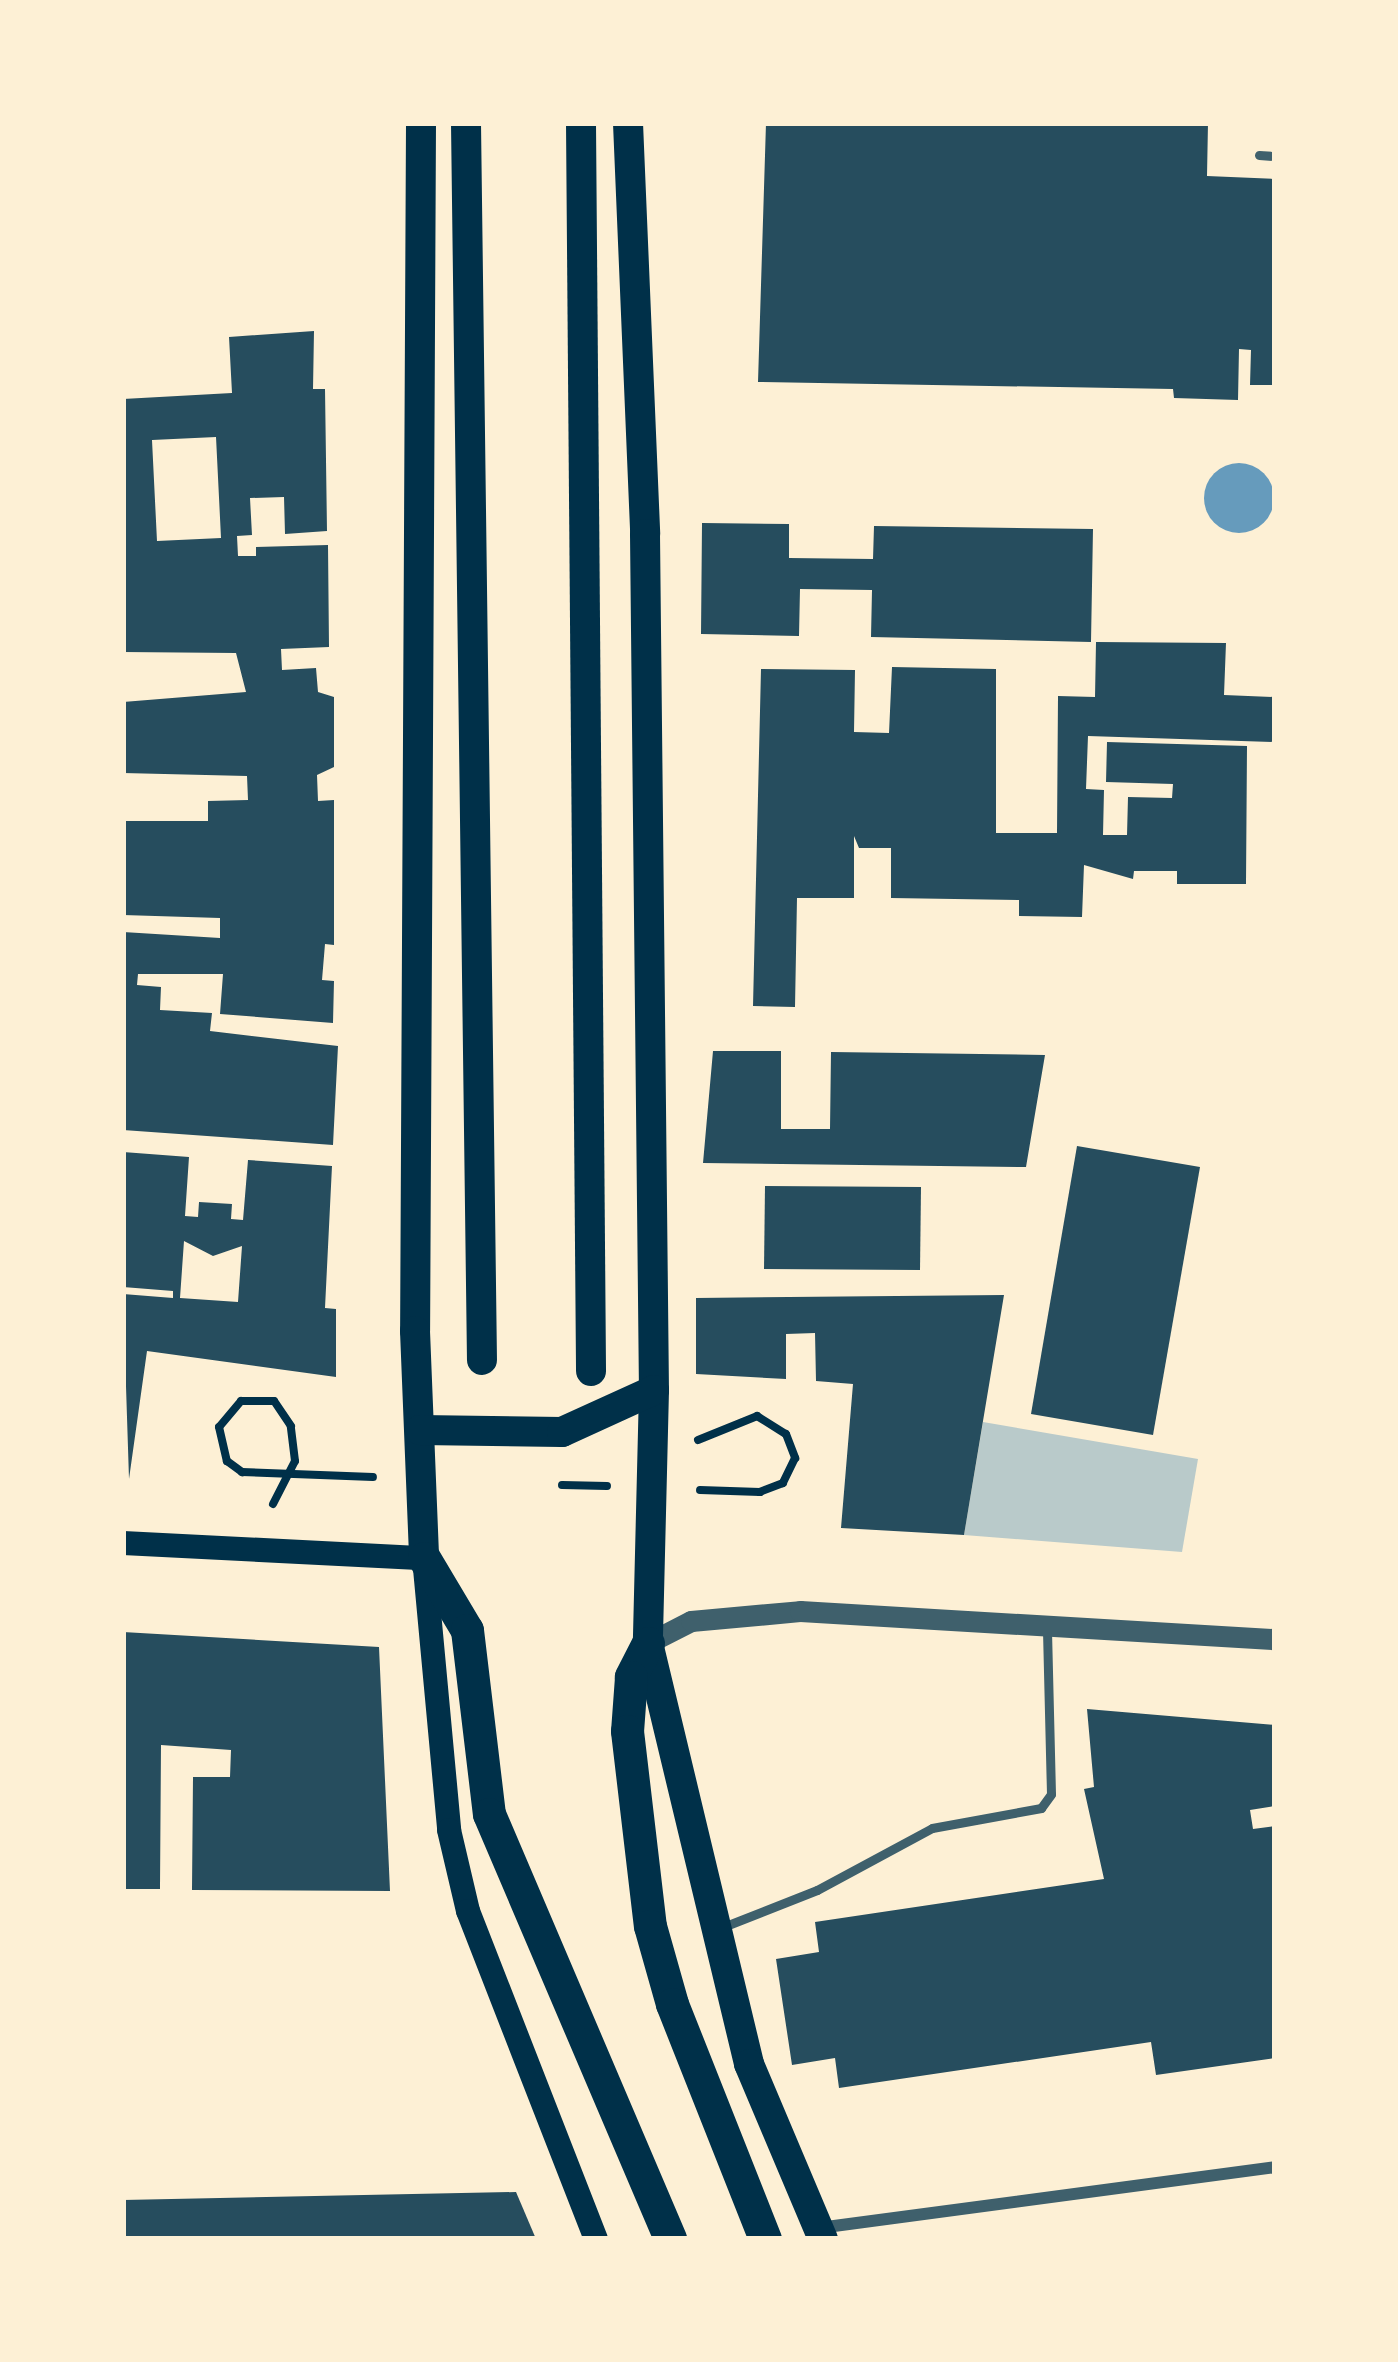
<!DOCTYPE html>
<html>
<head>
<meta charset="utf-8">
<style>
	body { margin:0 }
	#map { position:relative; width:1398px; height:2362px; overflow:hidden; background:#fdf0d5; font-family:"Noto Sans",sans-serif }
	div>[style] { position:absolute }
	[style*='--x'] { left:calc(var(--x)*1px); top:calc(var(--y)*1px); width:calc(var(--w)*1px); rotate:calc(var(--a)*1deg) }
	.green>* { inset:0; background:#b9caca }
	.water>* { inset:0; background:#669bbc }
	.round { border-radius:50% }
	.building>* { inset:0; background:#264d5e }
	.path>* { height:8px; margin:-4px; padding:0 4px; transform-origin:4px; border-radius:4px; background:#003049 }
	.service>* { height:9px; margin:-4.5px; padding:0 4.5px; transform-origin:4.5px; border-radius:4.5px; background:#3f606c }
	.minor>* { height:12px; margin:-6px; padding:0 6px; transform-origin:6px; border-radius:6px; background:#3f606c }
	.tertiary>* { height:21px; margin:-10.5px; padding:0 10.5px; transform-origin:10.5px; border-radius:10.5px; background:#3f606c }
	.secondary>* { height:24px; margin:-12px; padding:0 12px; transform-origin:12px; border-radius:12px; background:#003049 }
	.primary>* { height:30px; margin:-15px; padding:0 15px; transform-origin:15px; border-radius:15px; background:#003049 }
	.trunk>* { height:33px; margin:-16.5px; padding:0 16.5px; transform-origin:16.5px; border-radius:16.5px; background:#003049 }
	span { translate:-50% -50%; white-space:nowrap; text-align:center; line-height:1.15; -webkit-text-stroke:9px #fdf0d5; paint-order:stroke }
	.frame { position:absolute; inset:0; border:126px solid #fdf0d5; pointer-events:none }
</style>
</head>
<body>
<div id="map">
	<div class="green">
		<i style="clip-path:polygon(983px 1422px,1198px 1459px,1182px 1552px,964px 1535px)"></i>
	</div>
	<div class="water">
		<i class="round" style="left:1204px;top:463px;width:70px;height:70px"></i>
	</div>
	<div class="building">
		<i style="clip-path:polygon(766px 123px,1208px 123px,1207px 176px,1275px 179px,1275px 385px,1250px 385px,1251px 350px,1239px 349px,1238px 400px,1174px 398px,1173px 389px,758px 382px)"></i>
		<i style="clip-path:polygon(evenodd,314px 331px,313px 389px,325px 389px,327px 531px,285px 534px,284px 497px,250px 498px,252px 535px,237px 536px,238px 556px,256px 556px,256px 547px,328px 545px,329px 647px,281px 649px,282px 670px,316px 668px,318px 692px,334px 697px,334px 767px,317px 775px,318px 801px,334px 800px,334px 945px,325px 944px,322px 980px,334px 981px,333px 1023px,220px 1014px,223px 974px,138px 974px,137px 985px,161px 987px,160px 1010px,212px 1013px,210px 1031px,338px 1046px,333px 1145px,123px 1130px,123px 932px,220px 938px,220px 918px,123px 915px,123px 821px,208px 821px,208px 801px,248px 800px,247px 776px,123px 773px,123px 702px,246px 692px,236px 653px,123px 652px,123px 399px,232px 393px,229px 337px,314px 331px,216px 437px,221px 538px,157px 541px,152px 440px,216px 437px)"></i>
		<i style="clip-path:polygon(702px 523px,789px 524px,789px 558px,873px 559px,874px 526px,1093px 529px,1091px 642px,871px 637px,872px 590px,800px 589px,799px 636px,701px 634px)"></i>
		<i style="clip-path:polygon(1096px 642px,1226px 643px,1224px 695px,1275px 697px,1275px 742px,1088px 736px,1086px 789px,1104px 790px,1103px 835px,1127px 835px,1128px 797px,1172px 798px,1173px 784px,1106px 782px,1107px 742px,1247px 746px,1246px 884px,1177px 884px,1177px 871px,1134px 871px,1133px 879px,1084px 865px,1082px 917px,1019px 916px,1019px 900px,891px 898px,891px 848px,859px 848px,854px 836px,854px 898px,797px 898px,795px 1007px,753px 1006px,761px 669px,855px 670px,854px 732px,889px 733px,892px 667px,996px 669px,996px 833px,1057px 833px,1058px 696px,1095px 697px)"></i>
		<i style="clip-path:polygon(713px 1051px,781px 1051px,781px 1129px,830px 1129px,831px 1052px,1045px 1055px,1026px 1167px,703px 1163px)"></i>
		<i style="clip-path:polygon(1077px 1146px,1200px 1167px,1153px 1435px,1031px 1414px)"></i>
		<i style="clip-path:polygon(evenodd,123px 1152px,189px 1157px,185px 1216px,198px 1217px,199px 1202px,232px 1204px,231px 1219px,243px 1220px,248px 1160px,332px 1166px,325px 1308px,336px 1309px,336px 1377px,147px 1351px,129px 1479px,123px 1294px,173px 1298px,173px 1291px,123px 1287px,123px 1152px,184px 1241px,213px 1256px,242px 1246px,238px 1302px,180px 1298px,184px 1241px)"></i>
		<i style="clip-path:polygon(765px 1186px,921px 1187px,920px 1270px,764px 1269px)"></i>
		<i style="clip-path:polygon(1004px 1295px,964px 1535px,841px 1528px,853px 1384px,816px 1381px,815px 1333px,786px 1334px,786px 1379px,696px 1374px,696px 1298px)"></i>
		<i style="clip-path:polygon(123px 1632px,379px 1647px,390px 1891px,192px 1890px,193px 1777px,230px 1777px,231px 1750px,161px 1745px,160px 1889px,123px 1889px)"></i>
		<i style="clip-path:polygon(1087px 1709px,1275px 1725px,1275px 1806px,1250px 1810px,1253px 1829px,1275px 1826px,1275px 2058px,1156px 2075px,1151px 2042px,839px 2088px,835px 2058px,792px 2065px,776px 1959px,819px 1952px,815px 1922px,1104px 1879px,1084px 1789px,1094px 1787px)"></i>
		<i style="clip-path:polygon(516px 2192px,536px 2239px,123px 2239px,123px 2200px)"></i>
	</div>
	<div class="path">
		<i style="--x:698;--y:1440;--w:64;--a:-22.1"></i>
		<i style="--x:757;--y:1416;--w:34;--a:32"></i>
		<i style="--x:786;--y:1434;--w:26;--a:69"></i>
		<i style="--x:795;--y:1458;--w:28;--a:116"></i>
		<i style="--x:783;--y:1483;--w:25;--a:159"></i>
		<i style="--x:760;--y:1492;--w:60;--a:-178.1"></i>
		<i style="--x:562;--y:1485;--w:45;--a:1.3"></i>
		<i style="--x:273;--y:1504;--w:48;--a:-62.9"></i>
		<i style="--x:295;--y:1461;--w:35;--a:-97"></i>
		<i style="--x:291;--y:1426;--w:30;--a:-124"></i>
		<i style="--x:274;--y:1401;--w:33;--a:180"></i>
		<i style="--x:241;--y:1401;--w:34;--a:130"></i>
		<i style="--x:219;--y:1427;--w:35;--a:77"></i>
		<i style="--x:227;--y:1461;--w:19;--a:36"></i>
		<i style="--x:242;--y:1472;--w:131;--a:2.2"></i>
	</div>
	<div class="service">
		<i style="--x:1259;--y:155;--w:16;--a:4"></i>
		<i style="--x:723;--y:1927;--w:101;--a:-21.5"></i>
		<i style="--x:817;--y:1890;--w:131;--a:-28.3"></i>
		<i style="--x:932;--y:1828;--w:111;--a:-10.4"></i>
		<i style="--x:1041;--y:1808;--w:17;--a:-54"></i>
		<i style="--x:1051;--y:1794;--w:168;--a:-91.4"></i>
	</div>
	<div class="minor">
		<i style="--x:819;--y:2228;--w:460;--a:-7.6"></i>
	</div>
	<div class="tertiary">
		<i style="--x:648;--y:1643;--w:48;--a:-27.1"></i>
		<i style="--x:691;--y:1621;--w:109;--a:-5.2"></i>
		<i style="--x:800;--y:1611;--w:476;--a:3.4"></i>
	</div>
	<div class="secondary">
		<i style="--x:123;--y:1543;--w:301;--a:2.9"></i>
		<i style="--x:424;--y:1558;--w:273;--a:84.7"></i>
		<i style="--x:449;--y:1830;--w:83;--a:76.8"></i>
		<i style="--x:468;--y:1911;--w:352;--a:68.7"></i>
	</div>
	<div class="primary">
		<i style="--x:421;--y:123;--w:1208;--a:90.28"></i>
		<i style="--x:415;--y:1331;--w:227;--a:87.7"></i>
		<i style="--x:466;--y:123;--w:1237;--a:89.26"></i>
		<i style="--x:581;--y:123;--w:1248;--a:89.54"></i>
		<i style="--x:628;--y:123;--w:411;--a:87.6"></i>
		<i style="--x:645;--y:534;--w:856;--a:89.4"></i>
		<i style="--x:654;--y:1390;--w:253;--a:91.4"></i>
		<i style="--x:648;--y:1643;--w:433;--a:76.5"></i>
		<i style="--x:749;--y:2064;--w:190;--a:67.1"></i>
		<i style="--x:420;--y:1430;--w:142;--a:0.8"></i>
		<i style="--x:562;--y:1432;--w:101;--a:-24.5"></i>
	</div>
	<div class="trunk">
		<i style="--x:424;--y:1558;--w:84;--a:59.2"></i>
		<i style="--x:467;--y:1630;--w:185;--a:83.2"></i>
		<i style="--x:489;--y:1814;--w:462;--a:66.9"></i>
		<i style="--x:648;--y:1643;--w:38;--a:117"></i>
		<i style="--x:631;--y:1677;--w:54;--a:94.2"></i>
		<i style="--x:627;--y:1731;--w:196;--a:83.3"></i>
		<i style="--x:650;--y:1926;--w:81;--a:74.2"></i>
		<i style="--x:672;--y:2004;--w:253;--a:68.4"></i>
	</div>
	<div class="frame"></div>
</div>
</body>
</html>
